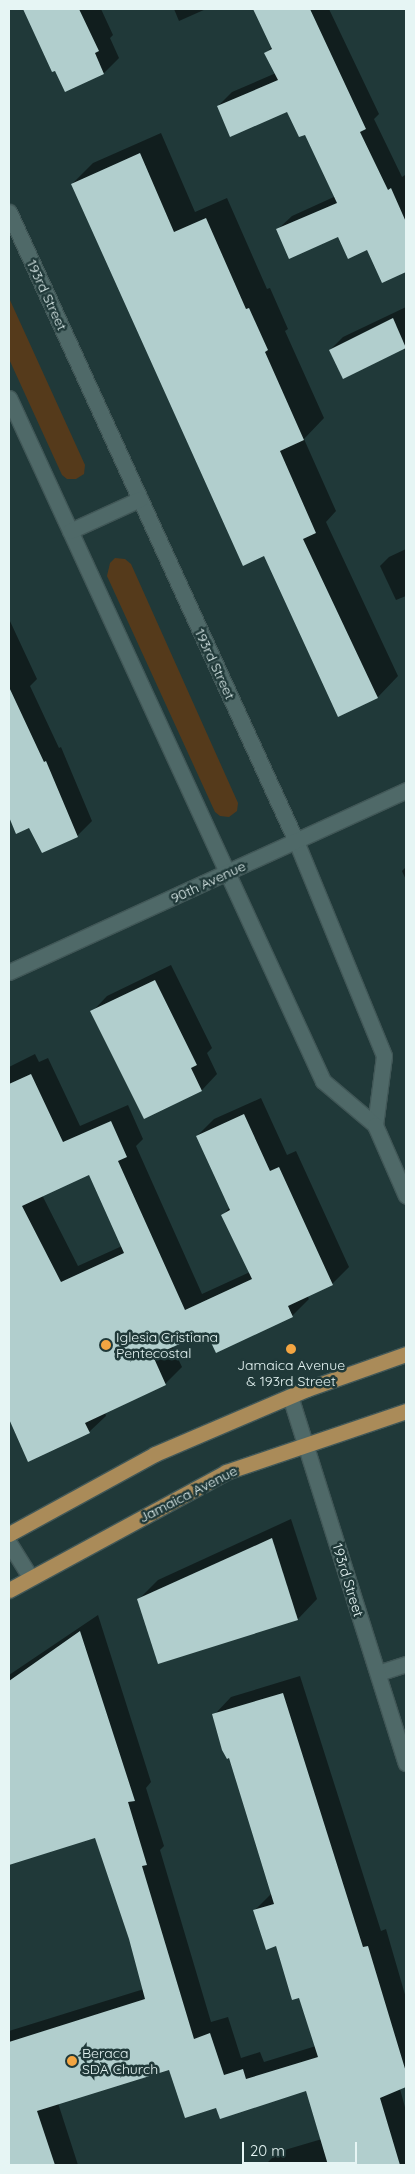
<!DOCTYPE html>
<html>
<head>
<meta charset="utf-8">
<style>
	body { margin:0 }
	#map { position:relative; width:415px; height:2174px; overflow:hidden; background:#203939; font-family:Quicksand,sans-serif }
	div>[style] { position:absolute }
	[style*='--x'] { left:calc(var(--x)*1px); top:calc(var(--y)*1px); width:calc(var(--w)*1px); rotate:calc(var(--a)*1deg) }
	.green>* { inset:0; background:#553a1b }
	.shadow>* { inset:0; background:#0007 }
	.building>* { inset:0; background:#b1cecd }
	.roads { filter:drop-shadow(1px 0 #415757) drop-shadow(-1px 0 #415757) drop-shadow(0 1px #415757) drop-shadow(0 -1px #415757) }
	.lane>* { height:15px; margin:-7.5px; padding:0 7.5px; transform-origin:7.5px; border-radius:7.5px; background:#4f6968 }
	.street>* { height:15px; margin:-7.5px; padding:0 7.5px; transform-origin:7.5px; border-radius:7.5px; background:#4f6968 }
	.primary>* { height:15px; margin:-7.5px; padding:0 7.5px; transform-origin:7.5px; border-radius:7.5px; background:#aa8b59 }
	.dots>* { width:14px; height:14px; translate:-50% -50%; box-sizing:border-box; border:2px solid #203939; border-radius:50% }
	span { translate:-50% -50%; white-space:nowrap; text-align:center; line-height:1.15; -webkit-text-stroke:5px #203939; paint-order:stroke }
	.street-label { font-size:14px; color:#e6f5f4 }
	.poi-label { font-size:14px; color:#e6f5f4 }
	.left { translate:0 -50%; text-align:left }
	.frame { position:absolute; inset:0; border:10px solid #e6f5f4; pointer-events:none }
	.scale { position:absolute; left:242px; top:2142px; width:115px; height:22px; box-sizing:border-box; border:2px solid #e6f5f4; border-top:0; padding-left:6px; font-size:15px; line-height:18px; white-space:nowrap; color:#e6f5f4; -webkit-text-stroke:4px #203939; paint-order:stroke }
</style>
</head>
<body>
<div id="map">
	<div class="green">
		<i style="clip-path:polygon(9px 298px,85px 465px,84px 474px,76px 479px,67px 479px,62px 475px,9px 359px)"></i>
		<i style="clip-path:polygon(115px 558px,125px 559px,131px 564px,238px 803px,237px 811px,229px 817px,220px 816px,215px 812px,107px 576px,110px 563px)"></i>
	</div>
	<div class="shadow">
		<i style="clip-path:polygon(24px 9px,101px 9px,113px 35px,110px 38px,119px 58px,104px 73px,65px 90px,56px 69px,53px 71px)"></i>
		<i style="clip-path:polygon(174px 9px,206px 9px,179px 21px)"></i>
		<i style="clip-path:polygon(254px 9px,329px 9px,379px 114px,374px 119px,402px 177px,405px 175px,406px 178px,406px 271px,382px 281px,368px 249px,339px 235px,278px 229px,292px 216px,336px 196px,305px 133px,288px 110px,218px 106px,232px 92px,276px 73px,266px 53px,273px 46px)"></i>
		<i style="clip-path:polygon(161px 133px,195px 212px,227px 198px,267px 289px,270px 288px,288px 329px,285px 331px,324px 418px,304px 439px,336px 511px,326px 522px,398px 676px,378px 697px,265px 555px,72px 184px,93px 163px)"></i>
		<i style="clip-path:polygon(406px 307px,406px 354px,404px 348px,330px 350px,343px 337px)"></i>
		<i style="clip-path:polygon(406px 549px,406px 596px,396px 600px,380px 566px,389px 557px)"></i>
		<i style="clip-path:polygon(9px 619px,37px 679px,30px 686px,59px 748px,61px 747px,92px 821px,77px 836px,29px 827px,17px 832px,9px 814px)"></i>
		<i style="clip-path:polygon(406px 867px,406px 880px,402px 871px)"></i>
		<i style="clip-path:polygon(171px 965px,212px 1048px,207px 1053px,217px 1074px,202px 1090px,144px 1117px,92px 1012px,107px 996px)"></i>
		<i style="clip-path:polygon(evenodd,35px 1054px,39px 1062px,48px 1058px,80px 1126px,128px 1105px,143px 1139px,136px 1146px,202px 1294px,250px 1272px,223px 1215px,230px 1207px,197px 1136px,214px 1119px,261px 1098px,287px 1155px,296px 1151px,349px 1267px,332px 1284px,307px 1295px,309px 1299px,292px 1316px,206px 1330px,172px 1346px,182px 1367px,165px 1384px,105px 1412px,106px 1416px,89px 1432px,28px 1460px,9px 1416px,9px 1067px,35px 1054px,89px 1173px,122px 1246px,78px 1266px,42px 1195px,89px 1173px)"></i>
		<i style="clip-path:polygon(291px 1519px,317px 1599px,298px 1619px,139px 1599px,158px 1580px)"></i>
		<i style="clip-path:polygon(98px 1615px,151px 1782px,146px 1788px,164px 1846px,160px 1850px,211px 2022px,228px 2017px,241px 2058px,260px 2052px,264px 2062px,316px 2046px,300px 1996px,277px 1945px,254px 1911px,272px 1893px,230px 1757px,214px 1715px,231px 1697px,300px 1676px,381px 1931px,386px 1929px,406px 1998px,406px 2086px,400px 2089px,406px 2111px,406px 2165px,265px 2165px,278px 2152px,322px 2139px,307px 2089px,217px 2106px,169px 2068px,58px 2103px,78px 2165px,9px 2165px,9px 2031px,144px 1989px,130px 1938px,96px 1836px,9px 1864px,9px 1675px)"></i>
	</div>
	<div class="building">
		<i style="clip-path:polygon(23px 9px,79px 9px,99px 51px,95px 53px,104px 74px,65px 92px,55px 71px,52px 72px)"></i>
		<i style="clip-path:polygon(253px 9px,310px 9px,366px 129px,360px 132px,388px 190px,391px 188px,406px 222px,406px 272px,382px 283px,367px 250px,348px 259px,338px 237px,289px 259px,276px 229px,337px 203px,305px 135px,299px 137px,287px 112px,230px 137px,217px 106px,278px 80px,264px 53px,272px 49px)"></i>
		<i style="clip-path:polygon(140px 153px,174px 232px,206px 218px,246px 309px,249px 308px,268px 350px,265px 352px,304px 440px,280px 451px,316px 533px,303px 539px,378px 698px,338px 717px,264px 556px,243px 566px,71px 184px)"></i>
		<i style="clip-path:polygon(393px 318px,406px 348px,343px 379px,329px 350px)"></i>
		<i style="clip-path:polygon(9px 687px,44px 762px,46px 761px,78px 837px,42px 853px,29px 828px,16px 834px,9px 817px)"></i>
		<i style="clip-path:polygon(155px 980px,197px 1065px,191px 1068px,202px 1091px,144px 1119px,90px 1011px)"></i>
		<i style="clip-path:polygon(evenodd,31px 1074px,63px 1142px,111px 1121px,127px 1157px,118px 1161px,185px 1310px,252px 1279px,221px 1215px,230px 1210px,196px 1136px,244px 1114px,270px 1171px,279px 1167px,333px 1285px,288px 1306px,293px 1317px,216px 1353px,206px 1332px,153px 1356px,166px 1385px,85px 1423px,90px 1433px,28px 1462px,9px 1419px,9px 1084px,31px 1074px,89px 1175px,124px 1253px,61px 1282px,22px 1206px,89px 1175px)"></i>
		<i style="clip-path:polygon(272px 1538px,298px 1620px,158px 1664px,137px 1599px)"></i>
		<i style="clip-path:polygon(80px 1631px,135px 1801px,128px 1802px,147px 1865px,142px 1866px,194px 2039px,210px 2033px,224px 2075px,243px 2069px,246px 2079px,318px 2057px,299px 1998px,292px 2000px,276px 1946px,266px 1950px,253px 1910px,274px 1904px,229px 1758px,227px 1759px,222px 1750px,212px 1714px,283px 1693px,363px 1947px,368px 1946px,406px 2072px,406px 2087px,380px 2098px,400px 2165px,328px 2165px,306px 2091px,220px 2119px,216px 2108px,185px 2118px,169px 2070px,37px 2111px,55px 2165px,9px 2165px,9px 2042px,145px 1999px,129px 1939px,95px 1838px,9px 1865px,9px 1681px)"></i>
	</div>
	<div class="roads">
		<div class="lane">
			<i style="--x:378;--y:1673;--w:29;--a:-18"></i>
		</div>
		<div class="street">
			<i style="--x:9;--y:212;--w:691;--a:65.47"></i>
			<i style="--x:296;--y:841;--w:232;--a:67.7"></i>
			<i style="--x:384;--y:1056;--w:70;--a:97.4"></i>
			<i style="--x:9;--y:398;--w:752;--a:65.31"></i>
			<i style="--x:323;--y:1081;--w:68;--a:40.2"></i>
			<i style="--x:375;--y:1125;--w:77;--a:66.4"></i>
			<i style="--x:70;--y:531;--w:77;--a:-24.6"></i>
			<i style="--x:9;--y:972;--w:437;--a:-24.6"></i>
			<i style="--x:290;--y:1396;--w:385;--a:72.5"></i>
			<i style="--x:9;--y:1543;--w:40;--a:58"></i>
		</div>
		<div class="primary">
			<i style="--x:9;--y:1534;--w:166;--a:-28.7"></i>
			<i style="--x:155;--y:1454;--w:165;--a:-23.2"></i>
			<i style="--x:307;--y:1389;--w:105;--a:-19.5"></i>
			<i style="--x:9;--y:1590;--w:247;--a:-28.5"></i>
			<i style="--x:226;--y:1472;--w:190;--a:-18.7"></i>
		</div>
	</div>
	<div class="dots">
		<i style="left:106px;top:1345px;background:#f3a542"></i>
		<i style="left:291px;top:1349px;background:#f3a542"></i>
		<i style="left:72px;top:2061px;background:#f3a542"></i>
	</div>
	<div class="street-label">
		<span style="left:47px;top:295px;rotate:65deg">193rd Street</span>
		<span style="left:215px;top:664px;rotate:65deg">193rd Street</span>
		<span style="left:208px;top:882px;rotate:-25deg">90th Avenue</span>
		<span style="left:188px;top:1494px;rotate:-27deg">Jamaica Avenue</span>
		<span style="left:348px;top:1580px;rotate:73deg">193rd Street</span>
	</div>
	<div class="poi-label">
		<span class="left" style="left:116px;top:1345px">Iglesia Cristiana<br>Pentecostal</span>
		<span style="left:291px;top:1373px">Jamaica Avenue<br>&amp; 193rd Street</span>
		<span class="left" style="left:82px;top:2061px">Beraca<br>SDA Church</span>
	</div>
	<div class="frame"></div>
	<div class="scale">20 m</div>
</div>
</body>
</html>
